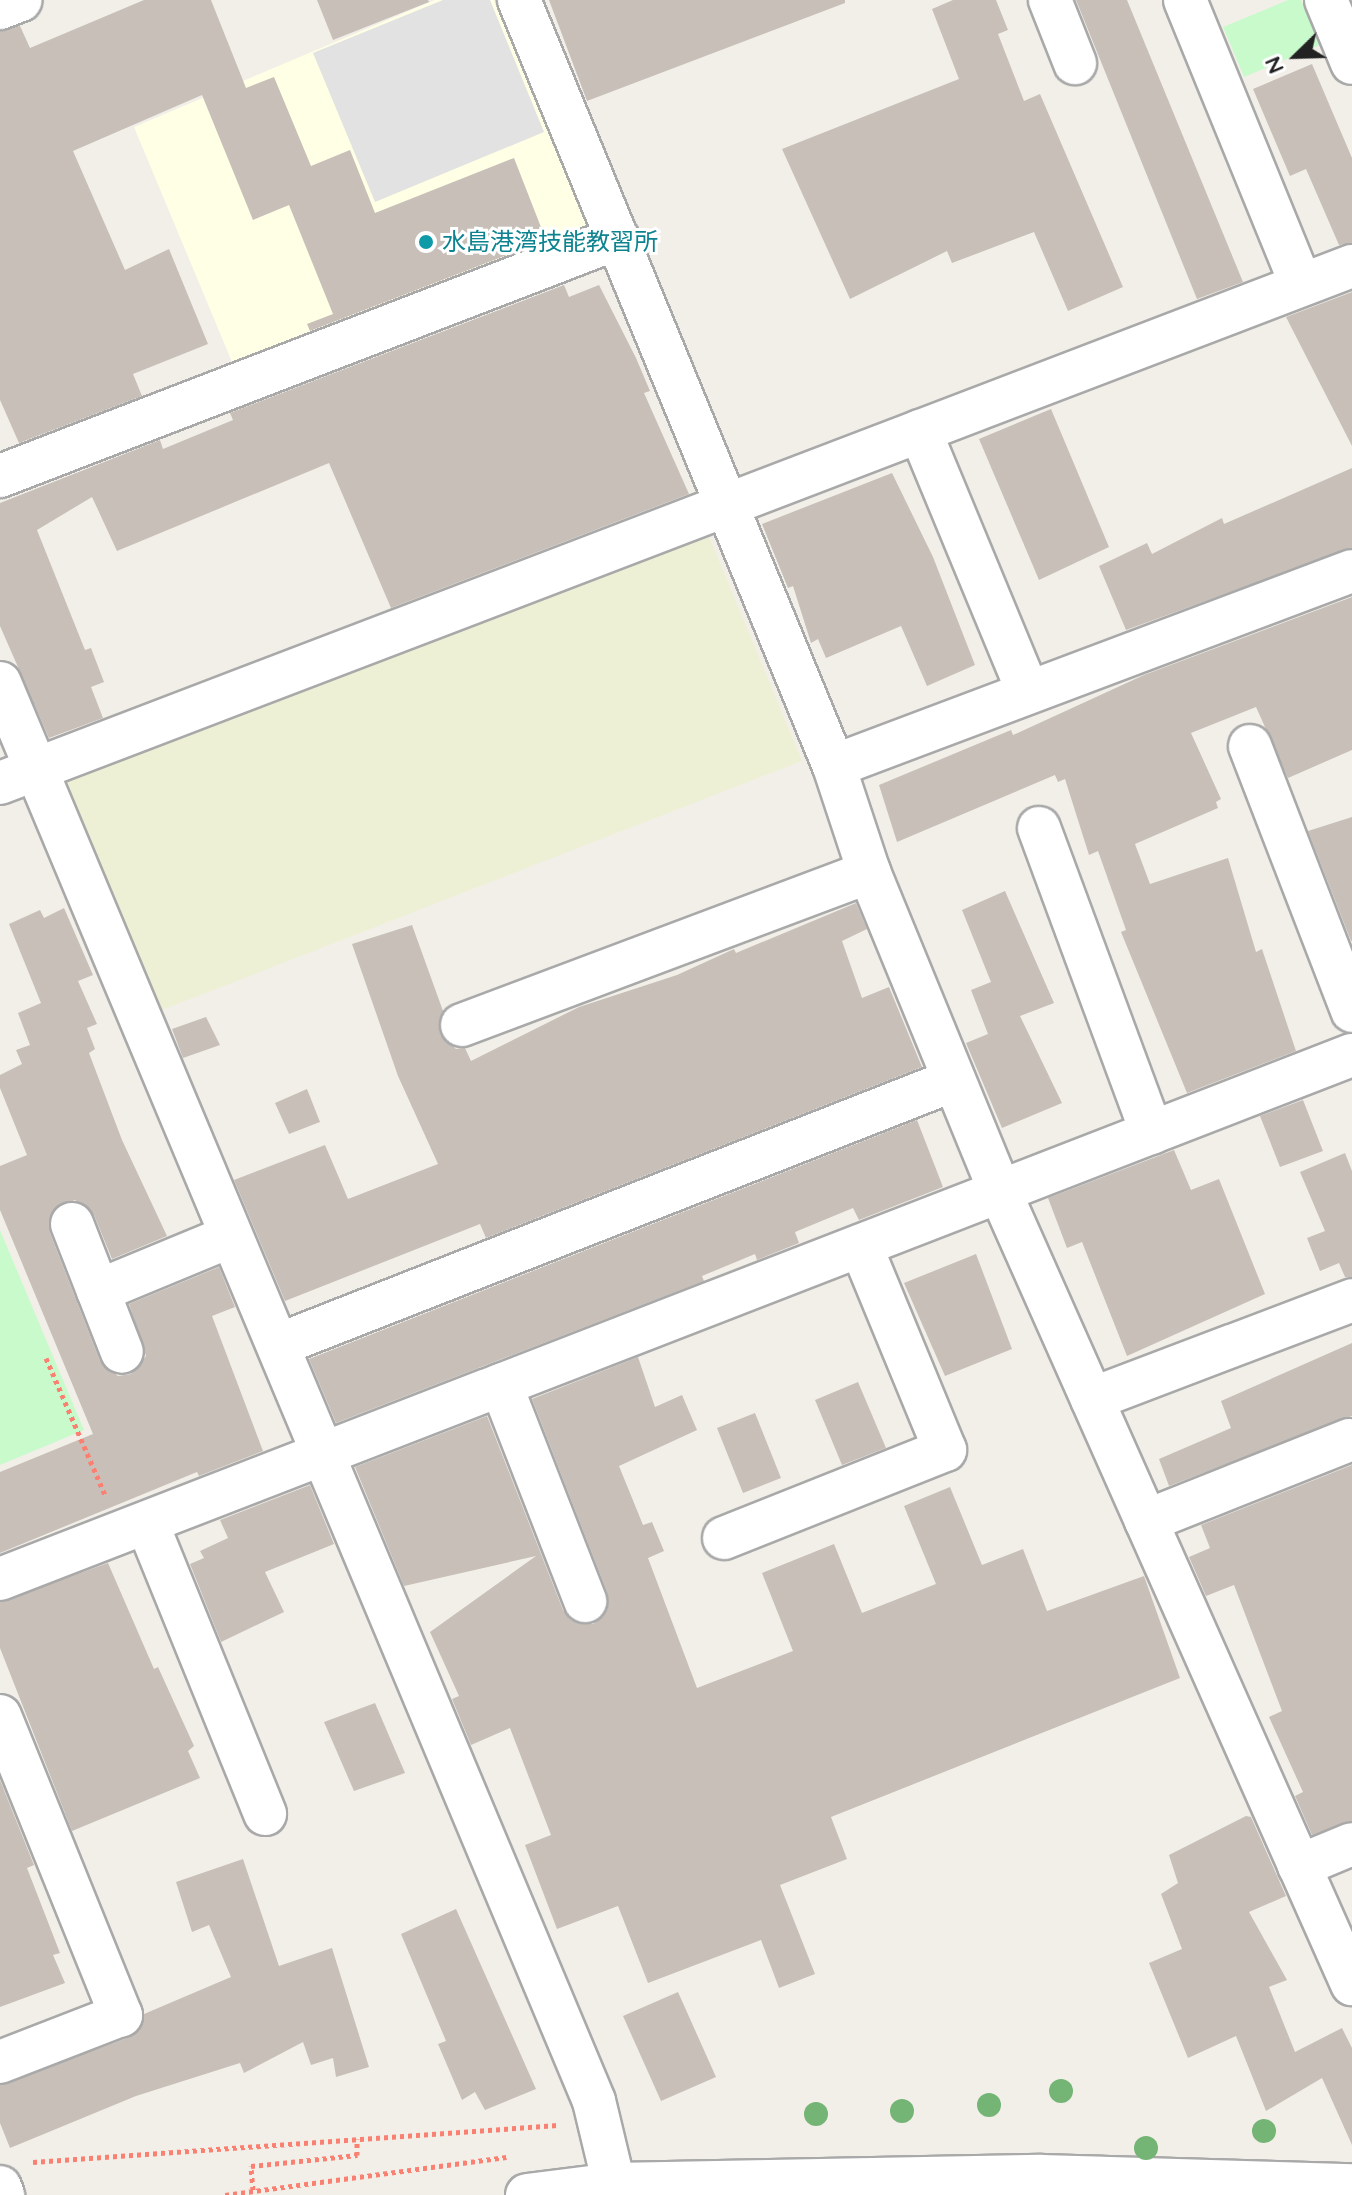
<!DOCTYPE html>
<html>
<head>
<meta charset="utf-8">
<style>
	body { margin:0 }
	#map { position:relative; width:1352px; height:2195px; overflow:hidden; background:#f2efe9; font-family:Quicksand,"Noto Sans JP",sans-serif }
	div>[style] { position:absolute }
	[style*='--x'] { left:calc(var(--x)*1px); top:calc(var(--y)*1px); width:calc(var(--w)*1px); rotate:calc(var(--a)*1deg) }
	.education>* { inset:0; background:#ffffe5 }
	.farmland>* { inset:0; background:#eef0d5 }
	.park>* { inset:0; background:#c8facc }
	.parking>* { inset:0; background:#e2e2e2 }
	.building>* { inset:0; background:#c7bfb8 }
	.path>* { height:5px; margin-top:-2.5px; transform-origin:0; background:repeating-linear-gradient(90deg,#fa8072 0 4px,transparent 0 8px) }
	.roads { filter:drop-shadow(2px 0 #a9a9a9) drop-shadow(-2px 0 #a9a9a9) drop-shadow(0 2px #a9a9a9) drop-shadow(0 -2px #a9a9a9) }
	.minor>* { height:42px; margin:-21px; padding:0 21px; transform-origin:21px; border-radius:21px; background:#fff }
	.trees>* { width:24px; height:24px; margin:-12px; border-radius:50%; background:#74b475 }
	.dots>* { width:22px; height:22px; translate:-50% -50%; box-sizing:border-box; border:4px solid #fff; border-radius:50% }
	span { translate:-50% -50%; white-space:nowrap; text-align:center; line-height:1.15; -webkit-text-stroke:6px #fff; paint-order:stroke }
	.culture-label { font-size:24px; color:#0d838f }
	.left { translate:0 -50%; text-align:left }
	.north { position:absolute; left:1256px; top:16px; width:80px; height:80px; -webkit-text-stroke:6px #fff; paint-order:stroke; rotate:247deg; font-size:22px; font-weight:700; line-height:32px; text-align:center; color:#222 }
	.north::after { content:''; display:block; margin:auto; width:28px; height:36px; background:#222; clip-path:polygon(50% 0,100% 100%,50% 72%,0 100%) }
</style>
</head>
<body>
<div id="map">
	<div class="education">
		<i style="clip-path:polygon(435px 0,494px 0,589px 230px,235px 369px,134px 127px)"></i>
	</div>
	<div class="farmland">
		<i style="clip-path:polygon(703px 522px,802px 761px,149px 1015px,49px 776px)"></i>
	</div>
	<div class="park">
		<i style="clip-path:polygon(1288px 0,1301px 0,1320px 45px,1244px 77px,1223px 27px)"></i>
		<i style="clip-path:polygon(0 1230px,84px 1430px,0 1465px)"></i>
	</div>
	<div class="parking">
		<i style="clip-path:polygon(443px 0,490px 0,544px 132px,375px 202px,313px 53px)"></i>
	</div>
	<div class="building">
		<i style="clip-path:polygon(144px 0,211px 0,246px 88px,274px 77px,311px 166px,350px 150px,375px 213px,514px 158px,546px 240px,310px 331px,307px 324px,333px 314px,289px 205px,253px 220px,202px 95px,73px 151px,125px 270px,169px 249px,208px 344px,133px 374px,142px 396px,19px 443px,0 400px,0 31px,20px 26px,30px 48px)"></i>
		<i style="clip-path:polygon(317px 0,428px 0,429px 2px,333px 40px)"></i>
		<i style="clip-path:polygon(549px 0,845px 0,845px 3px,587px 101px)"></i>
		<i style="clip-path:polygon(953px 0,996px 0,1008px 30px,998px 34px,1024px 101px,1040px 94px,1123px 287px,1068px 311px,1034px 232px,952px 263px,947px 251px,850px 299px,782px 149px,959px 79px,932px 9px)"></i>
		<i style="clip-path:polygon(1076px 0,1127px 0,1243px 282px,1197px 299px)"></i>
		<i style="clip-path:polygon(1312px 64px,1352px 158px,1352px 243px,1339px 245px,1306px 169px,1290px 176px,1253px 89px)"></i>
		<i style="clip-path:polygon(564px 285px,569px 297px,599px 285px,636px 358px,650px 391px,644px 393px,689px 494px,391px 608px,329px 463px,117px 551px,92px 497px,37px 530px,85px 650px,91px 648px,104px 682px,91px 687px,103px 718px,49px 738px,0 626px,0 503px,160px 440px,163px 449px,233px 420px,230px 413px)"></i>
		<i style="clip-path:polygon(1352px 292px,1352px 446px,1286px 317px)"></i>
		<i style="clip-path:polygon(1051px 409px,1109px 547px,1039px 580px,979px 439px)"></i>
		<i style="clip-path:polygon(1352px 468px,1352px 548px,1126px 630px,1099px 566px,1147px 543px,1152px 554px,1222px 518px,1224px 524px)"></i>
		<i style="clip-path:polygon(892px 473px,933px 557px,975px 665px,927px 686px,901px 626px,826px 658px,818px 639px,811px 643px,793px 586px,788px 588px,762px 524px)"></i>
		<i style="clip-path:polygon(1352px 597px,1352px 750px,1288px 778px,1256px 707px,1191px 733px,1221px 799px,1216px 802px,1218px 808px,1135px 844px,1150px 884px,1228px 858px,1256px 952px,1262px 949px,1296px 1051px,1187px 1093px,1121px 932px,1126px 930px,1098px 851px,1089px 855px,1065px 779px,1058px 782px,1055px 775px,897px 842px,879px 785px,1011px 730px,1013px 735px,1144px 675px)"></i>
		<i style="clip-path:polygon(1352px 817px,1352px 941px,1351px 941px,1308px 831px)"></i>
		<i style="clip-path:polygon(1005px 891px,1054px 1003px,1020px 1016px,1062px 1103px,1002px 1128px,966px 1043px,988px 1034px,971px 990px,991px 982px,962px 910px)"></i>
		<i style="clip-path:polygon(856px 903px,867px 929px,842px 941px,862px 998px,889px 987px,922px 1067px,486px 1238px,480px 1224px,285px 1301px,234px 1180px,325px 1145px,348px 1199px,438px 1164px,398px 1076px,352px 944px,412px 925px,443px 1011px,440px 1034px,456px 1049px,465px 1048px,471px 1061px,579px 1007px,677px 975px,734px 949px,736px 953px)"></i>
		<i style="clip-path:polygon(64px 908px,93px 975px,78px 981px,97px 1024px,87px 1028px,95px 1049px,89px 1053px,122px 1140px,167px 1236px,112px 1259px,94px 1215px,75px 1200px,53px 1210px,50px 1233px,100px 1361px,118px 1376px,131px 1374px,146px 1356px,129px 1304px,219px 1267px,235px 1307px,212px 1316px,263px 1451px,199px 1476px,197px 1472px,0 1553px,0 1472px,93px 1434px,0 1210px,0 1166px,27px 1155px,0 1088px,0 1075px,22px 1064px,16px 1050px,30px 1045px,18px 1013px,41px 1003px,9px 924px,40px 910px,44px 918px)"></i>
		<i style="clip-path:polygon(206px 1017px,220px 1045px,183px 1058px,172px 1029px)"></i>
		<i style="clip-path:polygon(307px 1089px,320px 1122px,289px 1134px,275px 1103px)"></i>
		<i style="clip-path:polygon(1303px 1100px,1323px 1151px,1280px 1167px,1260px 1116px)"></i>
		<i style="clip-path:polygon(917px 1120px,943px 1187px,859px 1220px,853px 1208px,795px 1232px,799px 1243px,757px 1260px,755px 1254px,702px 1276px,704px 1281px,336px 1423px,309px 1359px)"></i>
		<i style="clip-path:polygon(1174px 1150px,1191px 1190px,1219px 1179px,1265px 1294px,1127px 1356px,1082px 1242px,1067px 1248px,1048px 1198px)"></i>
		<i style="clip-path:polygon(1345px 1153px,1352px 1171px,1352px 1277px,1345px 1277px,1339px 1263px,1320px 1271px,1307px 1238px,1325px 1231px,1300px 1172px)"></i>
		<i style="clip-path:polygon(976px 1254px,1012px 1349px,945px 1376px,904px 1283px)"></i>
		<i style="clip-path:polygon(1352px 1343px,1352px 1416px,1169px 1486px,1159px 1459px,1231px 1428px,1221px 1401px)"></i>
		<i style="clip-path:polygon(638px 1357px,655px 1407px,682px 1395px,697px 1430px,619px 1466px,643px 1525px,652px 1522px,664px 1551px,648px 1558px,697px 1688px,793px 1651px,762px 1573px,834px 1544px,862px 1613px,936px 1584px,904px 1506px,950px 1487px,982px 1565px,1023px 1549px,1047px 1611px,1144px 1576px,1180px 1678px,831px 1817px,847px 1859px,780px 1885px,815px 1974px,779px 1988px,761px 1940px,648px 1983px,618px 1906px,557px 1929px,525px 1845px,551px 1835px,510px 1728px,471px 1745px,452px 1699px,459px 1696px,430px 1632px,536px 1556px,404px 1586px,355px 1467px,487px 1416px,563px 1610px,571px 1620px,593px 1624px,604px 1615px,607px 1592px,532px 1399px)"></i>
		<i style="clip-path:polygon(858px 1382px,886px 1448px,842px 1465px,815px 1400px)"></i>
		<i style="clip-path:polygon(755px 1413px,781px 1478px,743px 1493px,717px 1428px)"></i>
		<i style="clip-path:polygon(1352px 1465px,1352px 1821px,1312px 1835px,1295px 1796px,1303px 1792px,1269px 1717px,1282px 1711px,1234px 1585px,1206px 1596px,1189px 1557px,1210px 1548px,1201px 1525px)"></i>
		<i style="clip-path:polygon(310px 1485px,334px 1544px,265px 1572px,284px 1612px,221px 1642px,190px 1564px,204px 1558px,200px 1551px,228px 1538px,220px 1520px)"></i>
		<i style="clip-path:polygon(108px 1563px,154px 1669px,158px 1667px,194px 1746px,188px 1751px,200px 1778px,72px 1831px,0 1648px,0 1602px)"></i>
		<i style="clip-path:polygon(375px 1703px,405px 1773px,354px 1791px,324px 1722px)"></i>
		<i style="clip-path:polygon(0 1780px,34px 1865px,27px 1868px,60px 1953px,53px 1955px,65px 1983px,0 2007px)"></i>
		<i style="clip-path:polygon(1246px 1816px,1251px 1817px,1286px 1896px,1249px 1912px,1287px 1980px,1269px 1987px,1295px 2052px,1342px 2028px,1352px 2048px,1352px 2145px,1322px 2078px,1266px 2111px,1236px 2036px,1188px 2058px,1149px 1963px,1182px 1949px,1161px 1894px,1178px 1883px,1169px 1855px)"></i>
		<i style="clip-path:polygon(243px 1859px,279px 1966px,332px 1948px,369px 2067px,336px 2077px,333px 2058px,311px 2065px,303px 2042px,244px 2073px,240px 2063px,136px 2096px,10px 2148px,0 2123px,0 2085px,130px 2037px,140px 2029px,144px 2014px,231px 1977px,209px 1925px,192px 1932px,176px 1882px)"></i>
		<i style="clip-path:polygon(456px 1909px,536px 2089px,485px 2110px,475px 2092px,462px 2100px,438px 2044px,446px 2041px,401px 1934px)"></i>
		<i style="clip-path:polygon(678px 1992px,716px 2077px,661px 2101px,623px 2016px)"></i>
	</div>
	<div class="path">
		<i style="--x:46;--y:1358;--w:149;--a:66.7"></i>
		<i style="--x:33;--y:2162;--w:526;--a:-4.03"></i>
		<i style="--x:253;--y:2190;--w:24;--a:-95"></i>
		<i style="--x:251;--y:2166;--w:107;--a:-5.9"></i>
		<i style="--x:357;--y:2155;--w:16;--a:-90"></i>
		<i style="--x:225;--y:2195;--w:284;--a:-7.7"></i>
	</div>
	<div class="roads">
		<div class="minor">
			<i style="--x:519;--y:0;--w:828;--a:67.65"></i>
			<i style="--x:834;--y:766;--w:112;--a:71.7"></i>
			<i style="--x:869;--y:872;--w:346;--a:67.7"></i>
			<i style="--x:1000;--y:1192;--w:867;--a:66.04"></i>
			<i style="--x:1050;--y:0;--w:68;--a:68.4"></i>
			<i style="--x:1185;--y:0;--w:305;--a:67.8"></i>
			<i style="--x:1326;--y:0;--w:68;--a:67.6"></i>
			<i style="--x:0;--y:8;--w:22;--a:-21"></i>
			<i style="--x:920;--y:431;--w:282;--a:67.5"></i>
			<i style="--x:0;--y:476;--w:662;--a:-21.06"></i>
			<i style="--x:0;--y:683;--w:1537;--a:67.27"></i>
			<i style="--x:594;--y:2101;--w:85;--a:76.5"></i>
			<i style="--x:1250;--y:746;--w:284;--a:68.9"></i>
			<i style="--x:834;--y:766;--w:553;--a:-20.63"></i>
			<i style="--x:0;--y:783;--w:1447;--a:-20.93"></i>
			<i style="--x:1039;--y:828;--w:325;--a:69.7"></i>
			<i style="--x:462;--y:1025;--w:435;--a:-20.6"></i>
			<i style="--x:72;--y:1224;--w:137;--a:68.7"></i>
			<i style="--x:98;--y:1291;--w:144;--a:-22.5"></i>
			<i style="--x:278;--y:1345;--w:726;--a:-21.41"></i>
			<i style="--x:501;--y:1385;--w:232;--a:68.7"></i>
			<i style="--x:1092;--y:1399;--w:278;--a:-20.8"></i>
			<i style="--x:1146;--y:1521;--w:219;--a:-21.7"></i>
			<i style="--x:147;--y:1523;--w:314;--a:67.9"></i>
			<i style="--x:724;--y:1538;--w:238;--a:-21.7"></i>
			<i style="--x:945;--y:1450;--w:221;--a:-112.4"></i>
			<i style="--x:0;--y:1579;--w:1450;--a:-21.19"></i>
			<i style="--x:0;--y:1716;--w:323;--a:68"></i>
			<i style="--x:121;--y:2015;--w:130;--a:158.8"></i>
			<i style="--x:1299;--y:1866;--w:57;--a:-22.5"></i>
			<i style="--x:0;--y:2187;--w:9;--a:69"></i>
			<i style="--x:527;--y:2195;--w:88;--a:-7.2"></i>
			<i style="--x:614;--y:2184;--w:427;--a:-1.1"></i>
			<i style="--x:1041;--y:2176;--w:311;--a:1.7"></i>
		</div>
	</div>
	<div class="trees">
		<i style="left:1061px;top:2091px"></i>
		<i style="left:989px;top:2105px"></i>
		<i style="left:902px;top:2111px"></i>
		<i style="left:816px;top:2114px"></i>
		<i style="left:1264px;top:2131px"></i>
		<i style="left:1146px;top:2148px"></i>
	</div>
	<div class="dots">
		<i style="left:426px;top:242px;background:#0f9aa8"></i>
	</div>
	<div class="culture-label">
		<span class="left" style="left:442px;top:242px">水島港湾技能教習所</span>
	</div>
	<div class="north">N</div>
</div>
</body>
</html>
